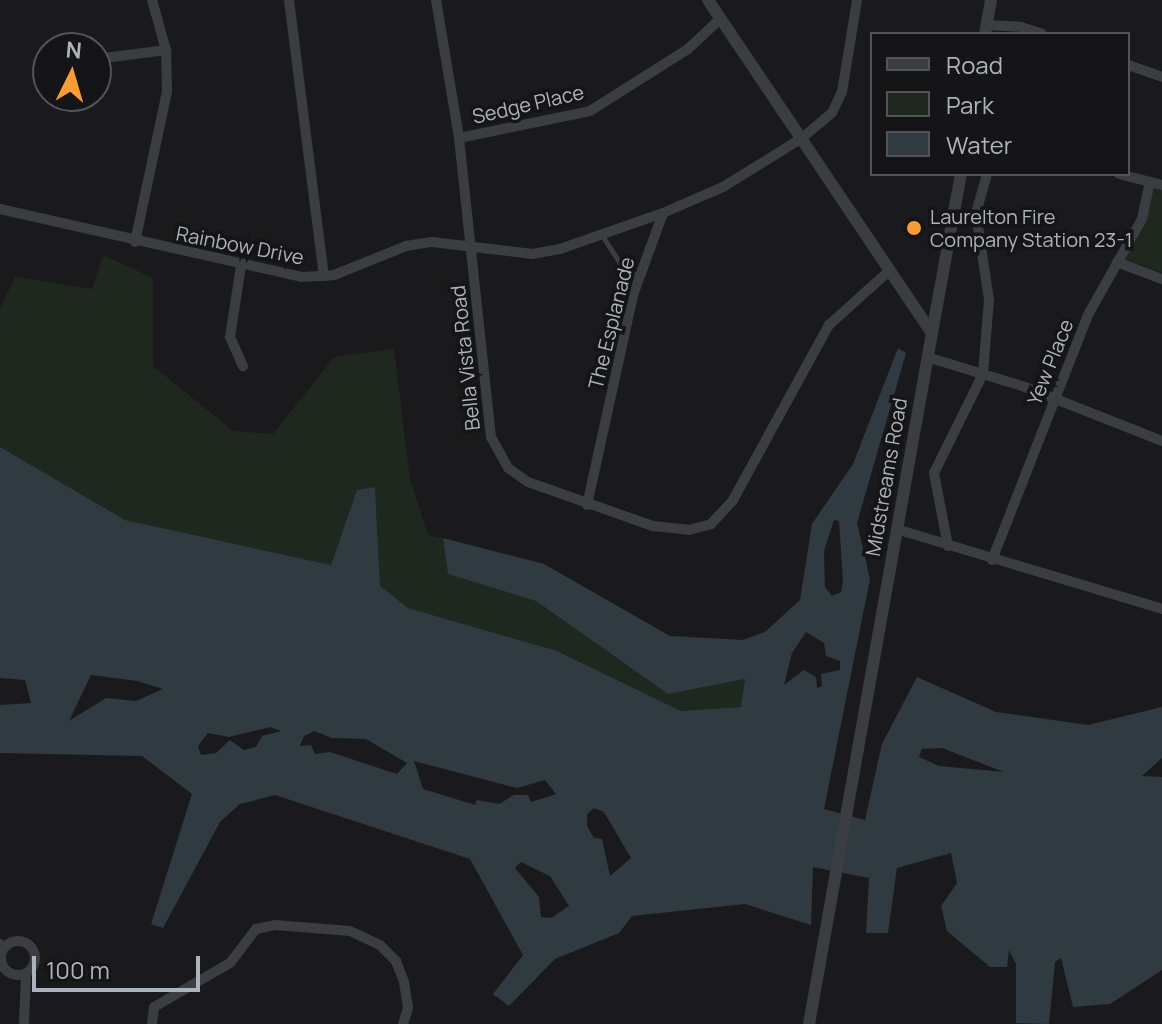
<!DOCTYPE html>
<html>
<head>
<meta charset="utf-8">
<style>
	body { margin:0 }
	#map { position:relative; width:1162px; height:1024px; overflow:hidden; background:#1a1a1c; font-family:Manrope,sans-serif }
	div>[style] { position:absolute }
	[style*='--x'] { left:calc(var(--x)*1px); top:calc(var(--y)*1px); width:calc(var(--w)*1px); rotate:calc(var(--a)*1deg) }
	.green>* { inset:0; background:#1f281f }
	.water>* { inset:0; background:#2f3b41 }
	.service>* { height:5px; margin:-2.5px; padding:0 2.5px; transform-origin:2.5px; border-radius:2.5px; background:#3a3d41 }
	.minor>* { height:10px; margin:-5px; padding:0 5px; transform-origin:5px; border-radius:5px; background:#3a3d41 }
	.minor>.ring { margin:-5px; padding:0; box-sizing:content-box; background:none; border:10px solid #3a3d41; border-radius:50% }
	.tertiary>* { height:12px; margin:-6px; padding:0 6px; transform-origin:6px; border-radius:6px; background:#3a3d41 }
	.dots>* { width:22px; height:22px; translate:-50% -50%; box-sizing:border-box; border:4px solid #151517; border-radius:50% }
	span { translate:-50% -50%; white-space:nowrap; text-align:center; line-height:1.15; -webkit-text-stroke:7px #151517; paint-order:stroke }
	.street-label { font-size:20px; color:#acb3bc }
	.poi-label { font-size:20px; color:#acb3bc }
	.left { translate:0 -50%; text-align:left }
	.legend { position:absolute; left:870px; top:32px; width:260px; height:144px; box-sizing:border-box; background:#151517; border:2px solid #515459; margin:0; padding:10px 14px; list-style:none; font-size:24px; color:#acb3bc }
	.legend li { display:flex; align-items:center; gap:16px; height:40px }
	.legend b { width:40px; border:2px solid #515459 }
	.north { position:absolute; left:32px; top:32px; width:80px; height:80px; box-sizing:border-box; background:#151517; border:2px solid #515459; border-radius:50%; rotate:5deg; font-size:22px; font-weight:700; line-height:32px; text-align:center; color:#acb3bc }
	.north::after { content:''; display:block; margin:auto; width:28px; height:36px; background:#f99c35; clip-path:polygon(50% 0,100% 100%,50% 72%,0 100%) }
	.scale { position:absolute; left:32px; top:956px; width:168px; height:36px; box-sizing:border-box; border:4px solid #acb3bc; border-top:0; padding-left:10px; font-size:24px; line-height:28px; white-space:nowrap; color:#acb3bc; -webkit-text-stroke:6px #151517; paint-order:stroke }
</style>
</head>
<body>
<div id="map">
	<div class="green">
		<i style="clip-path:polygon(1153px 188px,1162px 190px,1162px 273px,1123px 258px)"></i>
		<i style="clip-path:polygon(103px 255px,153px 278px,153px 366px,233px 431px,273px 434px,334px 357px,394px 349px,410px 479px,428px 535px,443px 538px,448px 574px,536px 601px,668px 694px,746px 679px,742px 707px,681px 711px,557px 651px,408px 608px,380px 587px,375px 488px,357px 490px,331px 565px,125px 520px,0 447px,0 308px,15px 277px,92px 289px)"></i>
	</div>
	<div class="water">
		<i style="clip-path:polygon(evenodd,898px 348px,906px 353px,857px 523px,870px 579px,824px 809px,865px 820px,882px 744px,917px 677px,996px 712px,1088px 725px,1162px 707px,1162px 758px,1142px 776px,1162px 777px,1162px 970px,1110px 1004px,1073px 1007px,1061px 958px,1055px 962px,1049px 1024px,1016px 1023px,1016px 964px,1009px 950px,1007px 967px,990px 967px,947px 931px,941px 906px,957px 883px,951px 853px,897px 868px,888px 933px,866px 933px,869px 878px,813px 867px,811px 925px,745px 904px,632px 916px,619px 933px,555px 959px,509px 1006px,493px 994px,523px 955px,470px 859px,275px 795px,240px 804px,220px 822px,163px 928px,151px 924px,192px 794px,142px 756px,0 753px,0 705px,31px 703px,25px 680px,0 678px,0 447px,125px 520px,331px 565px,357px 490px,375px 487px,380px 586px,408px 608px,557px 651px,681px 711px,741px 707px,745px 679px,668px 694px,536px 601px,448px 574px,443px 538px,544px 564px,670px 636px,743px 640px,765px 632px,800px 600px,812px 524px,853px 464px,898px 348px,834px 520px,839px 521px,843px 581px,841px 592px,832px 596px,825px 587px,824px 551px,834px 520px,898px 348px,806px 632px,824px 643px,826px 656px,840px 661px,840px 670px,821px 674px,822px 686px,817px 688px,816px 677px,804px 670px,784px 685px,792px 653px,806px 632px,898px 348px,91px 675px,137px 681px,163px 689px,136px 701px,106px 698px,69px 721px,91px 675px,898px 348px,270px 727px,281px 731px,262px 736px,256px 747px,244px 750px,230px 740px,216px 753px,201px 755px,198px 746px,208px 733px,229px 737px,270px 727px,898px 348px,314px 731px,332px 738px,366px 739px,407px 763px,397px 774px,330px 752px,315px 754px,311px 745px,300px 746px,304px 736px,314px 731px,898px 348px,942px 748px,1004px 772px,1005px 772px,939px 766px,919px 757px,922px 749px,942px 748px,898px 348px,414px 761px,517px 788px,545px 780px,556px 794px,531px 802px,528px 795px,514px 795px,499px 804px,477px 800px,475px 805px,423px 789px,414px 761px,898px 348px,594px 808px,604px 812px,631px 858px,610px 876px,602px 839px,594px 838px,587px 826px,587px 814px,594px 808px,898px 348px,521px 862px,550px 876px,569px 906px,551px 918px,541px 917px,539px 897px,515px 868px,521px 862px)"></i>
	</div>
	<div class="service">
		<i style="--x:603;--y:237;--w:30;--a:57"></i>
		<i style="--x:619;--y:262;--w:24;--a:38"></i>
		<i style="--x:0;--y:941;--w:6;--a:31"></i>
	</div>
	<div class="minor">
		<i style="--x:289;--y:0;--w:278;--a:82.8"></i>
		<i style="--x:436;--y:0;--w:140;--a:80.5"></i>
		<i style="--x:459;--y:138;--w:301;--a:83.9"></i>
		<i style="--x:491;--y:437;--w:35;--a:61"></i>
		<i style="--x:508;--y:468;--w:24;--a:35"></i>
		<i style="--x:528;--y:482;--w:133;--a:19.4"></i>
		<i style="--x:653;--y:526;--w:36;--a:6"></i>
		<i style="--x:689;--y:530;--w:23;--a:-15"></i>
		<i style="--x:711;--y:524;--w:33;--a:-47"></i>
		<i style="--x:733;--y:500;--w:200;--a:-61.3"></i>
		<i style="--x:829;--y:325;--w:81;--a:-42"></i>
		<i style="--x:987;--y:25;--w:34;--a:3"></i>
		<i style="--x:1021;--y:27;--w:22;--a:18"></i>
		<i style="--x:96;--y:59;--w:71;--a:-7.3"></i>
		<i style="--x:1128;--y:65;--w:36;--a:19"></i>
		<i style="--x:459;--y:138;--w:134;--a:-11.6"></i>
		<i style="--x:590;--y:111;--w:116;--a:-32.3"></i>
		<i style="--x:688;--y:49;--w:44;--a:-43.2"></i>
		<i style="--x:1119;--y:174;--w:44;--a:14.3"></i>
		<i style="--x:0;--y:209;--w:309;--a:12.7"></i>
		<i style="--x:301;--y:277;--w:33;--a:-3"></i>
		<i style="--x:334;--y:275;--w:78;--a:-21.9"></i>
		<i style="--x:406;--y:246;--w:26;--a:-9"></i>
		<i style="--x:432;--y:242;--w:101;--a:6.8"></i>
		<i style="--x:532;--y:254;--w:28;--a:-10"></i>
		<i style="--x:560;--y:249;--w:109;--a:-19.3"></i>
		<i style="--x:135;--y:242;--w:154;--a:-78"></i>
		<i style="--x:167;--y:91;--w:41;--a:-91.4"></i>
		<i style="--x:166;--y:50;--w:52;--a:-105.6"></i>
		<i style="--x:1117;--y:262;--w:48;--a:20.7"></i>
		<i style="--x:241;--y:266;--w:72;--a:98.8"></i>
		<i style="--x:230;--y:337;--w:32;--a:66"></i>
		<i style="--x:927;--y:357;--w:102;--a:17"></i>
		<i style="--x:1025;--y:387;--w:147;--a:21.5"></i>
		<i style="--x:587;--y:505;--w:215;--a:-77.6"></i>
		<i style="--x:633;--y:295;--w:87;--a:-69.9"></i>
		<i style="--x:663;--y:213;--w:65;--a:-23.4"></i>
		<i style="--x:723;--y:187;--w:93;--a:-31.8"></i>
		<i style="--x:802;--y:138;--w:39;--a:-40"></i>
		<i style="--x:832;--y:113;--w:23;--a:-65"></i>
		<i style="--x:842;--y:92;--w:93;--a:-80.7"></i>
		<i style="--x:896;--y:529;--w:278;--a:16.7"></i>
		<i style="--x:948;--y:546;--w:74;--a:-100.9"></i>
		<i style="--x:934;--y:473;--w:110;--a:-63.7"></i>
		<i style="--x:983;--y:374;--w:74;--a:-85.4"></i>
		<i style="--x:989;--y:300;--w:88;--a:-98.5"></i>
		<i style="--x:976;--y:213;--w:41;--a:-74.2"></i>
		<i style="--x:992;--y:560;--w:265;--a:-68.6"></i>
		<i style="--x:1089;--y:313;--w:108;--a:-60.6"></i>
		<i style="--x:1142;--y:219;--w:38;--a:-78"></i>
		<i class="ring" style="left:1px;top:941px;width:24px;height:24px"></i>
		<i style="--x:24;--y:1024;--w:47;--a:-87.6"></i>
		<i style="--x:152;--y:1024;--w:17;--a:-83"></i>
		<i style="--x:154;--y:1007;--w:88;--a:-30.1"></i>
		<i style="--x:230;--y:963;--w:43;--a:-52.6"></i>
		<i style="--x:256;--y:929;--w:19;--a:-12"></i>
		<i style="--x:275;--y:925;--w:75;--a:4.6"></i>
		<i style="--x:350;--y:931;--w:33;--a:25"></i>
		<i style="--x:380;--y:945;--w:23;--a:45"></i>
		<i style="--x:396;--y:961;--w:22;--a:69"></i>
		<i style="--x:404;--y:982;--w:26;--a:81"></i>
		<i style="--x:408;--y:1008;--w:17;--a:107"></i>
	</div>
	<div class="tertiary">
		<i style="--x:708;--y:0;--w:401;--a:56.1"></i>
		<i style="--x:932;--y:333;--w:702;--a:100.09"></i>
		<i style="--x:985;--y:34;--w:35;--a:-80"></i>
		<i style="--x:932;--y:333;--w:162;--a:-79.7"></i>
	</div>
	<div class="dots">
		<i style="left:914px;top:228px;background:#f99c35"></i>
	</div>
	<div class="street-label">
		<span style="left:528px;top:104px;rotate:-13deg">Sedge Place</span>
		<span style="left:240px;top:245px;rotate:11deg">Rainbow Drive</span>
		<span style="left:611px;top:323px;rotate:-76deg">The Esplanade</span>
		<span style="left:465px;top:358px;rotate:-96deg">Bella Vista Road</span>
		<span style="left:1050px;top:362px;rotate:-68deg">Yew Place</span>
		<span style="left:886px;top:477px;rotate:-80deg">Midstreams Road</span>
	</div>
	<div class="poi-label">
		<span class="left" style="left:930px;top:228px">Laurelton Fire<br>Company Station 23-1</span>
	</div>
	<ul class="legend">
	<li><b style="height:10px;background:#3a3d41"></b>Road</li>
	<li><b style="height:22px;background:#1f281f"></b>Park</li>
	<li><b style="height:22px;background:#2f3b41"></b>Water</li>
	</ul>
	<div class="north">N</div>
	<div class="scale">100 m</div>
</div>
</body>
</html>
